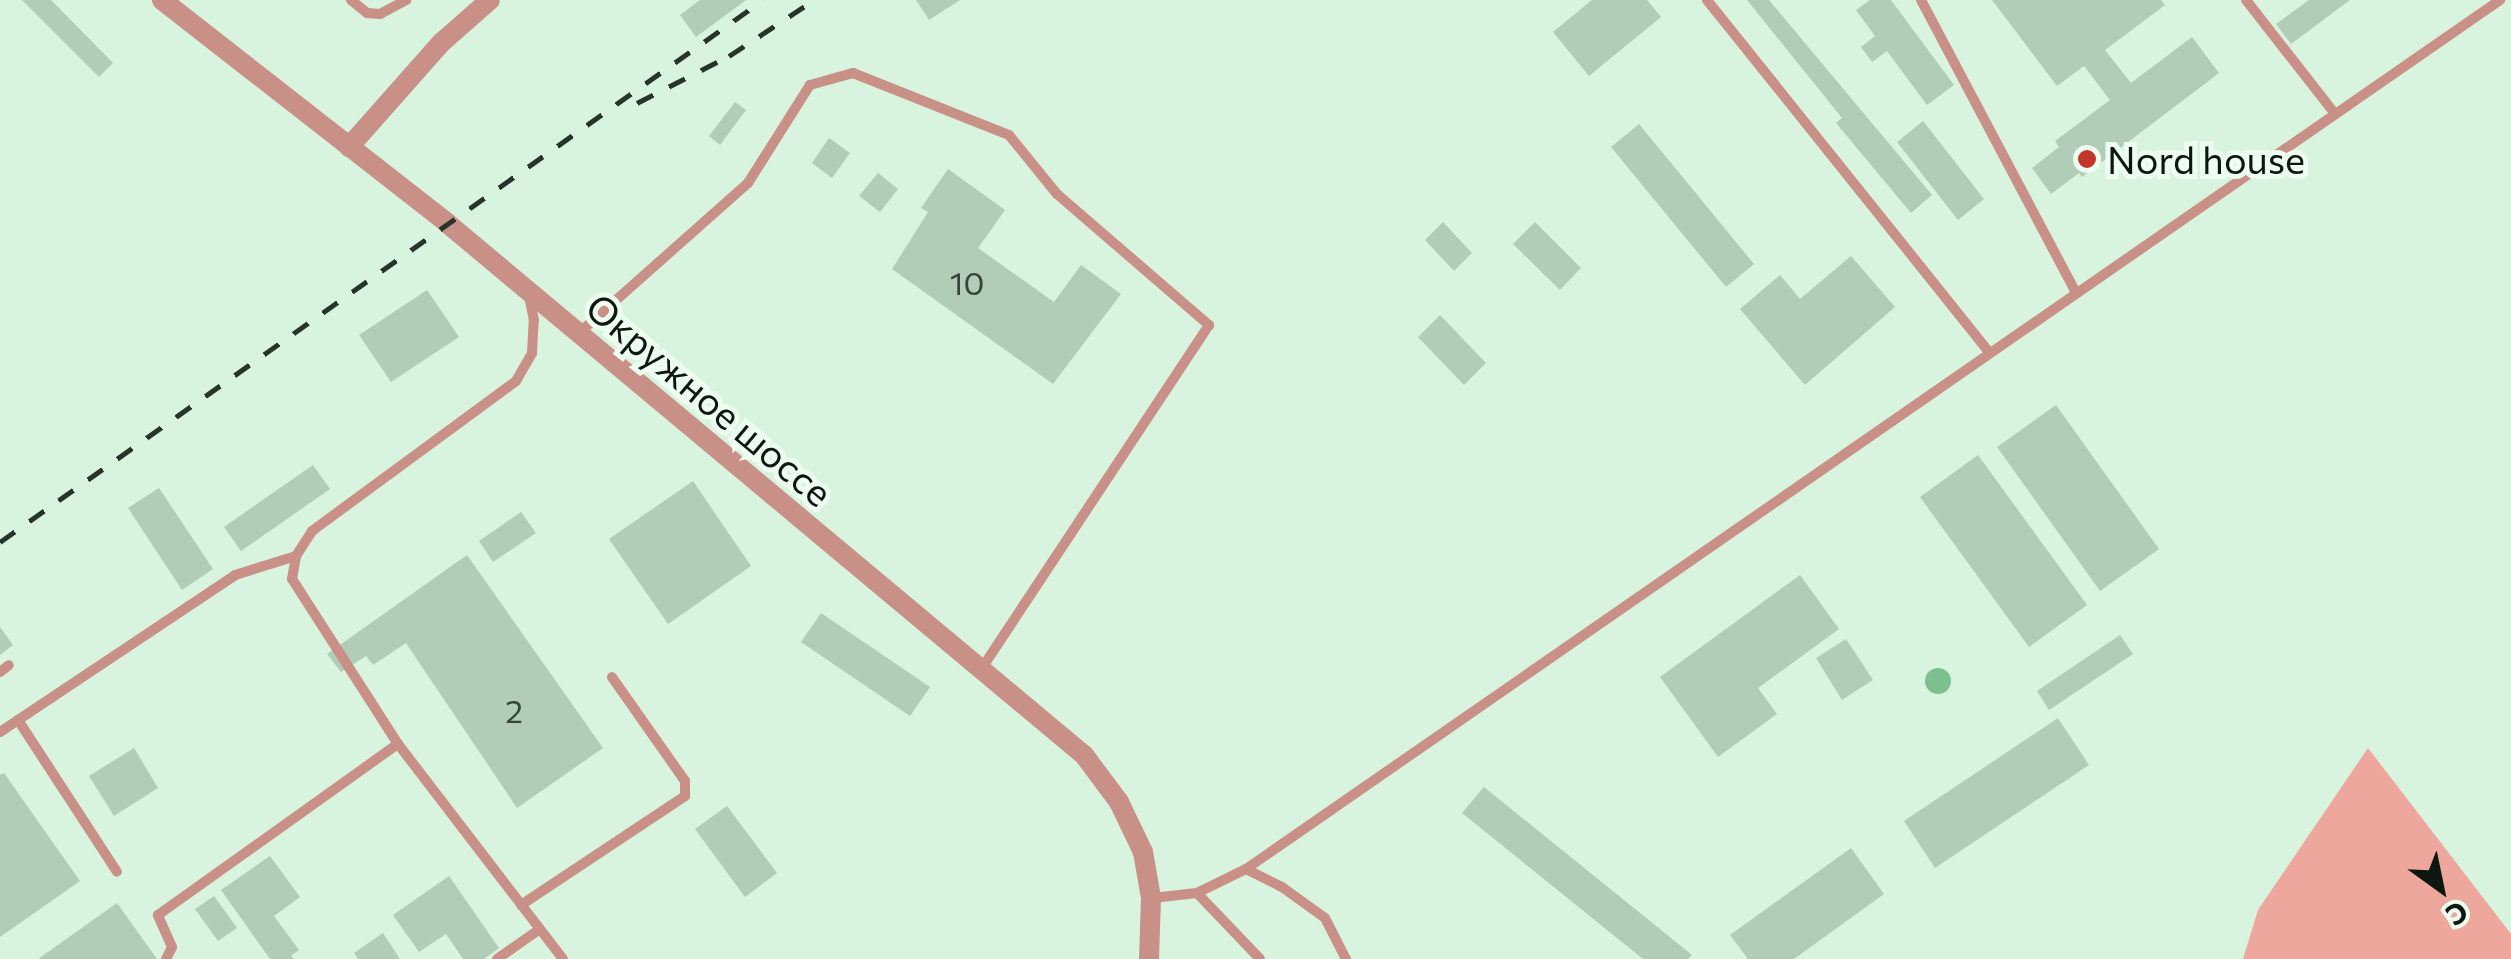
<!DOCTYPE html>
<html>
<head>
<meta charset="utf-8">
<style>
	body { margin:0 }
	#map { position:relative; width:2511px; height:959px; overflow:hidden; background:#d8f3de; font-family:Commissioner,sans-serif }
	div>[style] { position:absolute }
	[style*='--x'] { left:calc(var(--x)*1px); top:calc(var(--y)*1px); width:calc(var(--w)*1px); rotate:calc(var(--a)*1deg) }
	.green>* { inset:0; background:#eea79c }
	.water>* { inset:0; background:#7dc090 }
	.round { border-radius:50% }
	.building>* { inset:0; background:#b1ccb7 }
	.lane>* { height:10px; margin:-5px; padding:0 5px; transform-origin:5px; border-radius:5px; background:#c99087 }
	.street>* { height:20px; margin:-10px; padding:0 10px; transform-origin:10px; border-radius:10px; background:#c99087 }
	.rail>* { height:5px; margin-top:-2.5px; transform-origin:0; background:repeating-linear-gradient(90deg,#27342a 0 18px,transparent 0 36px) }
	.dots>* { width:28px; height:28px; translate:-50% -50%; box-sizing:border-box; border:5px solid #edfdf0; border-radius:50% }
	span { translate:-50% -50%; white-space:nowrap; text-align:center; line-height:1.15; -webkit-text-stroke:10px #edfdf0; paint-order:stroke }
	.number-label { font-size:32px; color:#364439 }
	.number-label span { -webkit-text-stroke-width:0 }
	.poi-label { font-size:38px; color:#0d170f }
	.left { translate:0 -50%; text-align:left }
	.street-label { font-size:38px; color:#0d170f }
	.north { position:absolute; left:2391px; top:839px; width:100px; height:100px; -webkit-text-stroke:8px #edfdf0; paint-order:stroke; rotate:147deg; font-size:28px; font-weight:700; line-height:40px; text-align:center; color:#0d170f }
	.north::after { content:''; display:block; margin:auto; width:35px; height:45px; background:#0d170f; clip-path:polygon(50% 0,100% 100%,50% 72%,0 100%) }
</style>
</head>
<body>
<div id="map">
	<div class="green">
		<i style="clip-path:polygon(2368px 748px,2511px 934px,2511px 959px,2243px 959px,2258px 910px)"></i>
	</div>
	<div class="water">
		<i class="round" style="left:1925px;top:668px;width:26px;height:26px"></i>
	</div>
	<div class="building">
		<i style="clip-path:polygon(22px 0,51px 0,113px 63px,99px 77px)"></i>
		<i style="clip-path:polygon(700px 0,746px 0,696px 37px,680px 15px)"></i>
		<i style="clip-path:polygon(916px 0,960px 0,929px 20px)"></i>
		<i style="clip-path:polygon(1592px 0,1647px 0,1661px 17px,1589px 76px,1553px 32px)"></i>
		<i style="clip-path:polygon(1747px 0,1769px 0,1932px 195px,1911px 213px,1836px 123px,1842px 118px)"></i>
		<i style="clip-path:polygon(1870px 0,1891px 0,1954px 85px,1927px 105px,1887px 51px,1872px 62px,1861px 47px,1875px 36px,1856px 10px)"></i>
		<i style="clip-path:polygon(1992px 0,2161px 0,2165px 5px,2105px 50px,2131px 83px,2192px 37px,2219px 73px,2082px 177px,2079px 173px,2051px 194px,2032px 168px,2059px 147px,2055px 141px,2110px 100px,2084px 66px,2057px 86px)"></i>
		<i style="clip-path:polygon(2309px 0,2350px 0,2291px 44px,2276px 24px)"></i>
		<i style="clip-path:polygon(735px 102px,746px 110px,720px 145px,709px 136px)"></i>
		<i style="clip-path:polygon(1923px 121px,1984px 199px,1958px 220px,1897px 142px)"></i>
		<i style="clip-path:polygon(1639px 124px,1754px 264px,1726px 287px,1611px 147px)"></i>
		<i style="clip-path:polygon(829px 138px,850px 153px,832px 178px,812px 163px)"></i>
		<i style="clip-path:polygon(948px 169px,1005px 210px,978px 248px,1054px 302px,1081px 265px,1121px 294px,1053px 384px,892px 269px,928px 212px,921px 208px)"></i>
		<i style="clip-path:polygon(878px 173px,898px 189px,880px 212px,859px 196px)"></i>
		<i style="clip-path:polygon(1443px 222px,1472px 253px,1454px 271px,1425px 240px)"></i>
		<i style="clip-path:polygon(1535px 222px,1581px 268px,1560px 290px,1513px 244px)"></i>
		<i style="clip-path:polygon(1851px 256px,1895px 307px,1805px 385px,1740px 309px,1780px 275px,1800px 299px)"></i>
		<i style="clip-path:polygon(427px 290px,459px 337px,391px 382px,359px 335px)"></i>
		<i style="clip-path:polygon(1440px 315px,1486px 363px,1464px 385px,1418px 337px)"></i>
		<i style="clip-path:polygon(2056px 405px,2159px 549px,2100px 591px,1997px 447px)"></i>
		<i style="clip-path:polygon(1978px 455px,2087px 605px,2029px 647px,1920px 497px)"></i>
		<i style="clip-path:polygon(313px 465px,330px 489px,241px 551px,224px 527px)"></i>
		<i style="clip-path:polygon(693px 481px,751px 566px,668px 624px,609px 539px)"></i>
		<i style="clip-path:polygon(159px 488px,213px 569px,182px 590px,128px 508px)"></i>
		<i style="clip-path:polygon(521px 512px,536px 533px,493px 562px,479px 541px)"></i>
		<i style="clip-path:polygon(467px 555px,603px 748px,517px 808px,406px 643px,373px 665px,366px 656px,341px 672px,327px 654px)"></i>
		<i style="clip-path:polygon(1800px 575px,1839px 629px,1758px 688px,1777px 714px,1718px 757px,1660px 677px)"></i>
		<i style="clip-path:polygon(821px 613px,930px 687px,910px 716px,801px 642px)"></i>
		<i style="clip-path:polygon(0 627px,13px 645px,0 655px)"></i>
		<i style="clip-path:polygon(2120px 635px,2133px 654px,2049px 710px,2037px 691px)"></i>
		<i style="clip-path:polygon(1846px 639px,1873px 680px,1842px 700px,1816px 658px)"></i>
		<i style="clip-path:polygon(2058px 718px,2089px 765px,1935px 868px,1904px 821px)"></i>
		<i style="clip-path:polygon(134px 748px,158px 788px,114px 816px,89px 776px)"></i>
		<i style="clip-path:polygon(4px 773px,80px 881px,0 937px,0 775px)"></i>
		<i style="clip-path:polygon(1484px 787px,1692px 955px,1688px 959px,1643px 959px,1462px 813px)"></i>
		<i style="clip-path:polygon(727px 806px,777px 873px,745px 897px,695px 829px)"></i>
		<i style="clip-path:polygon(1851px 848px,1884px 894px,1794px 959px,1748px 959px,1730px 935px)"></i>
		<i style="clip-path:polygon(270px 856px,300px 897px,274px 916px,299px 950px,291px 956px,294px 959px,270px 959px,221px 890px)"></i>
		<i style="clip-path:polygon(449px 876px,499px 948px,484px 959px,463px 959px,446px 934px,419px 952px,393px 915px)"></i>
		<i style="clip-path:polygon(214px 896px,237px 928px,218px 941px,195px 909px)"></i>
		<i style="clip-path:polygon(117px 903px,157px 959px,38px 959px)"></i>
		<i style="clip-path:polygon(383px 933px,400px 959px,358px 959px,354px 953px)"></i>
	</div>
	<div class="lane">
		<i style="--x:351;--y:0;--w:21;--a:39"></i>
		<i style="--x:367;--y:13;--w:13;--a:4"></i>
		<i style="--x:380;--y:14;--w:30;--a:-28"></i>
		<i style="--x:1707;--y:0;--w:452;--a:51.3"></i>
		<i style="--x:1921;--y:0;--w:331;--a:62.1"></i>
		<i style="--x:2246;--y:0;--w:145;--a:52"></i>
		<i style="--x:579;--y:333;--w:226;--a:-41.6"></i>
		<i style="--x:748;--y:183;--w:116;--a:-57.7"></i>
		<i style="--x:810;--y:85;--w:45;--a:-15.6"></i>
		<i style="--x:853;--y:73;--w:168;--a:21.7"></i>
		<i style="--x:1009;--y:135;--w:76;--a:50.9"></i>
		<i style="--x:1057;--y:194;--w:201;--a:40.8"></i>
		<i style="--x:1209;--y:325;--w:413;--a:123.5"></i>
		<i style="--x:0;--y:672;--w:11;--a:-38"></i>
		<i style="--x:18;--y:720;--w:181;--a:56.9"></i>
		<i style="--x:0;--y:732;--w:283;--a:-33.7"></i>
		<i style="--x:235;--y:575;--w:64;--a:-17.3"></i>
		<i style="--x:398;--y:744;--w:196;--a:-122.7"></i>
		<i style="--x:292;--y:579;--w:23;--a:-80"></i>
		<i style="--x:296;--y:556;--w:30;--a:-57"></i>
		<i style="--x:312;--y:531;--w:253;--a:-36.3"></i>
		<i style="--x:516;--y:381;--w:32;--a:-60"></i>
		<i style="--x:532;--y:353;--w:33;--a:-87"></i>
		<i style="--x:534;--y:320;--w:25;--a:-102"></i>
		<i style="--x:1246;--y:869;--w:40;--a:26.6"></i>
		<i style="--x:1282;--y:887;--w:53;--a:35.8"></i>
		<i style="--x:1325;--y:918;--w:46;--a:62.9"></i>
		<i style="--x:1197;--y:893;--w:91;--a:46.3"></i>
		<i style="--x:1152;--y:898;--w:45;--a:-6.3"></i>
		<i style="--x:1197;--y:893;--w:55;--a:-26.1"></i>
		<i style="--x:1246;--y:869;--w:1526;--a:-34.72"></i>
		<i style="--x:521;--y:905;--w:197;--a:-33.6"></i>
		<i style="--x:685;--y:796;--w:15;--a:-90"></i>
		<i style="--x:685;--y:781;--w:127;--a:-125.1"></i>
		<i style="--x:166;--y:959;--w:13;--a:-63"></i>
		<i style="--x:172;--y:947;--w:35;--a:-114"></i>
		<i style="--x:158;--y:915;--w:295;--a:-35.5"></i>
		<i style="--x:398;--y:744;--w:271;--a:52.5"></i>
		<i style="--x:497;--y:959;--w:52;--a:-34.9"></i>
	</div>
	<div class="street">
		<i style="--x:162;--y:0;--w:362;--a:38"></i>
		<i style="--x:447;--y:223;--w:830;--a:39.87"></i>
		<i style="--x:1084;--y:755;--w:59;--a:53.3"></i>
		<i style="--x:1119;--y:802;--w:55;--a:64.4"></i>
		<i style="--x:1143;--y:852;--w:47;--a:80.1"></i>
		<i style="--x:1151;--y:898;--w:61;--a:91.9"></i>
		<i style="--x:349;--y:147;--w:139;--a:-48.5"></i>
		<i style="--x:441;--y:43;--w:65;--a:-41.3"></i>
	</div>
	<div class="rail">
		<i style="--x:637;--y:103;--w:103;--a:-27.1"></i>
		<i style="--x:729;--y:56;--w:102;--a:-33.4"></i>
		<i style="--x:0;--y:542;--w:936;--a:-35.39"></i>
	</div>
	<div class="dots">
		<i style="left:2087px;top:159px;background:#c4362b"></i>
	</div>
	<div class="number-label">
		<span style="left:967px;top:282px">10</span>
		<span style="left:514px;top:710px">2</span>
	</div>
	<div class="poi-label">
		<span class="left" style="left:2107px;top:159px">Nord house</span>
	</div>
	<div class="street-label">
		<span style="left:710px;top:399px;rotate:40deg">Окружное шоссе</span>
	</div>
	<div class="north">С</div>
</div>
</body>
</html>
